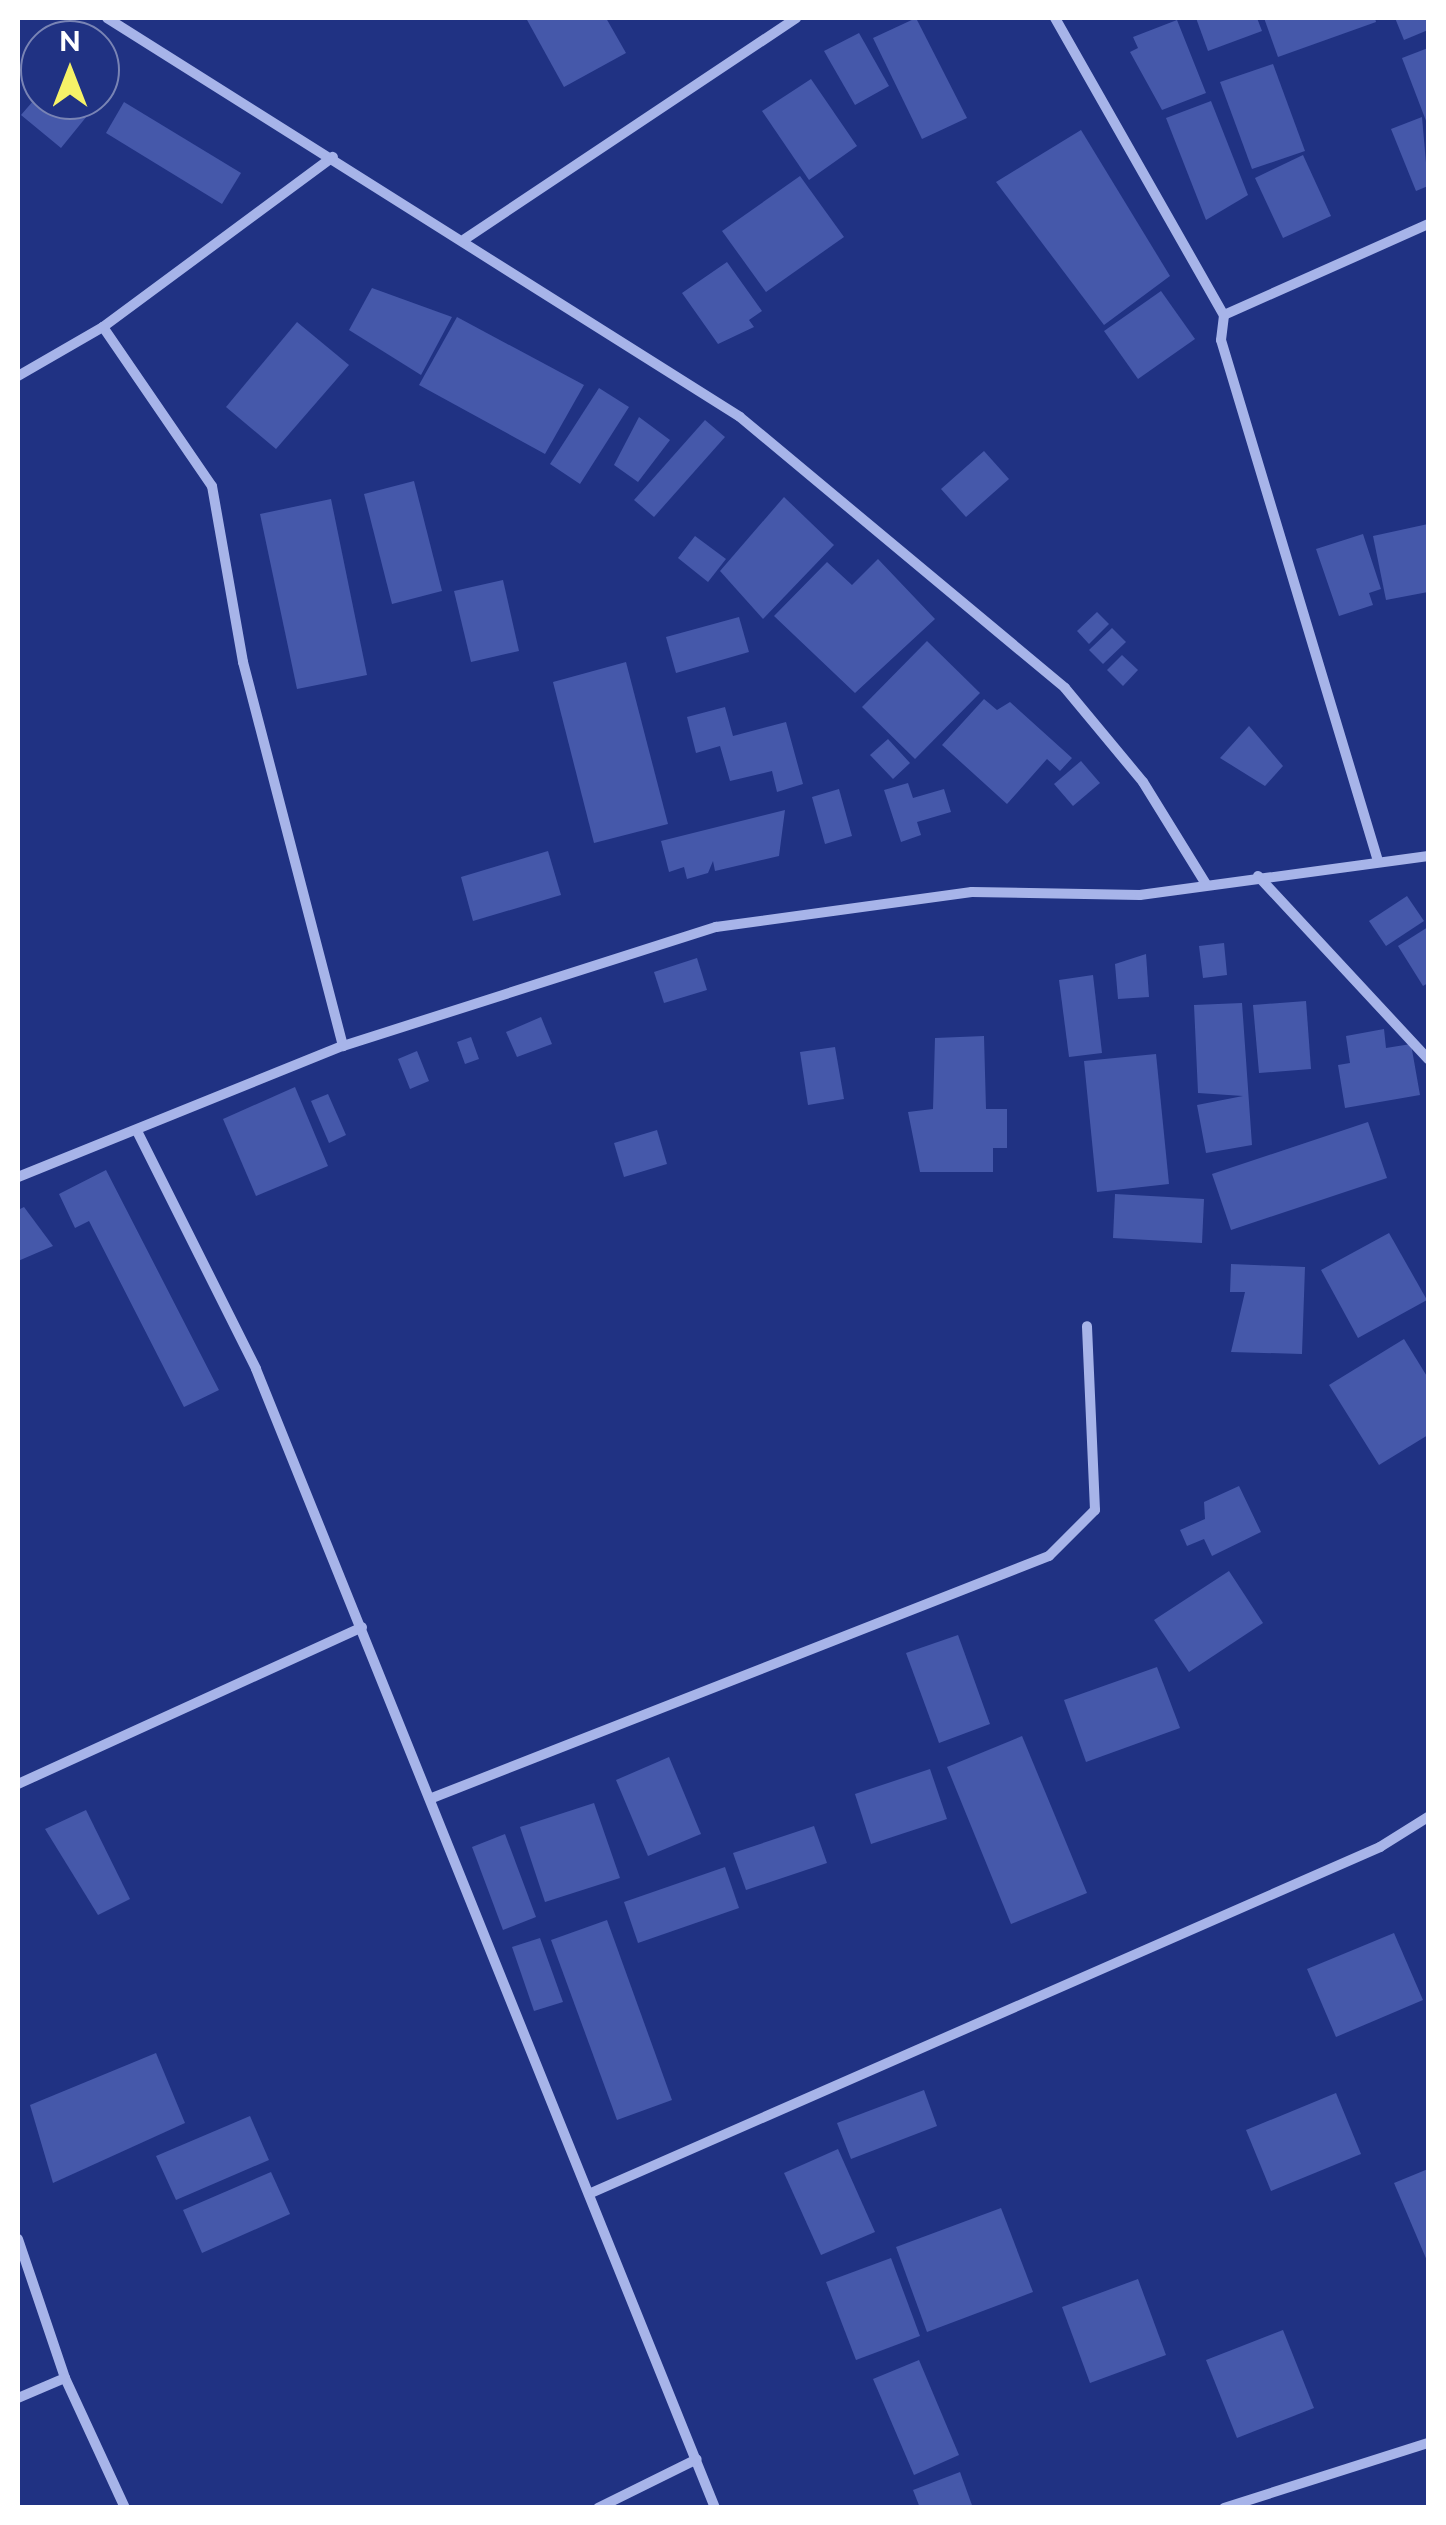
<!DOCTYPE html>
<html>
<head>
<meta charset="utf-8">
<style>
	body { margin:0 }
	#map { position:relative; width:1446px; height:2525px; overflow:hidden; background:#203283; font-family:Raleway,sans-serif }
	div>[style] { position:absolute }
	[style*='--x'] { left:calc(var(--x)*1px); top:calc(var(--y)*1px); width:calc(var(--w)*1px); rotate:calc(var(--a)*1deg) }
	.building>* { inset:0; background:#4558aa }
	.street>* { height:10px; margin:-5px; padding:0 5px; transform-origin:5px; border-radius:5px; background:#a7b4e9 }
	span { translate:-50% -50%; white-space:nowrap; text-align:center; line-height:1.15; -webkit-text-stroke:9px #203283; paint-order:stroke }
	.frame { position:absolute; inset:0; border:20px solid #fff; pointer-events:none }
	.north { position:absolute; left:20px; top:20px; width:100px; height:100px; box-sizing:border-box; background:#203283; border:2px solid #7984b5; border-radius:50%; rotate:0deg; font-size:28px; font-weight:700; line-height:40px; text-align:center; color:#fff }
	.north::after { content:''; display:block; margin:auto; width:35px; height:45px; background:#f6f268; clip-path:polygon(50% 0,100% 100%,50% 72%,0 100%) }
</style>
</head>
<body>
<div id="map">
	<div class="building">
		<i style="clip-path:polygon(526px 18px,606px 18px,626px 53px,564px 87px)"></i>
		<i style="clip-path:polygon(916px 18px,967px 118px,922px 139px,873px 38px)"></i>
		<i style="clip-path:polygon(1196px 18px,1257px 18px,1262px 31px,1208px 51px)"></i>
		<i style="clip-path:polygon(1264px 18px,1375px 18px,1376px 22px,1278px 57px)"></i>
		<i style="clip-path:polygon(1395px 18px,1428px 18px,1428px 30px,1404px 40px)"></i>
		<i style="clip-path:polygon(1177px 20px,1206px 93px,1162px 110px,1130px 52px,1138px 48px,1133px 37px)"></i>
		<i style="clip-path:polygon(859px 33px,889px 86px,855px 105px,824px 51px)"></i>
		<i style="clip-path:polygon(1428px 48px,1428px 126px,1402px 58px)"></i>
		<i style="clip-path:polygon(1273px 64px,1305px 151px,1252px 169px,1220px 82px)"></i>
		<i style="clip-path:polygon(811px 79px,857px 146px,809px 180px,762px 111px)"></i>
		<i style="clip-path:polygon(40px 93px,40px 100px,100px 100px,61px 148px,21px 115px)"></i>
		<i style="clip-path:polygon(1211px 101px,1248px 195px,1206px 220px,1166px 118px)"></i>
		<i style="clip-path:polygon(124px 102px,241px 173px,222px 204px,106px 133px)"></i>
		<i style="clip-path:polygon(1422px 117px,1428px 186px,1416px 191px,1391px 129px)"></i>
		<i style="clip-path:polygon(1081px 130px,1170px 276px,1104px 325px,996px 182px)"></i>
		<i style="clip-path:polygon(1303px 155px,1331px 216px,1283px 238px,1255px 178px)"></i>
		<i style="clip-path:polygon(800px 176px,844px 237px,766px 292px,722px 231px)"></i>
		<i style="clip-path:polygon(727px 262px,762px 311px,749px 320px,754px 327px,718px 344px,682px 293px)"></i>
		<i style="clip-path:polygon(372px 288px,452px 317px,421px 375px,349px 330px)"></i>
		<i style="clip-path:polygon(1161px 291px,1195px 339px,1138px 379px,1104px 331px)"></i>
		<i style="clip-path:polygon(457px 317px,584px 385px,545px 454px,419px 385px)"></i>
		<i style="clip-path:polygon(297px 322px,349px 365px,276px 449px,226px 407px)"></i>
		<i style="clip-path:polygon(599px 388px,629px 407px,580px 484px,550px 464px)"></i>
		<i style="clip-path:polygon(639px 417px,670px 440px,638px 482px,614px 465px)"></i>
		<i style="clip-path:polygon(705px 420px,725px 437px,654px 517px,634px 500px)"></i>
		<i style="clip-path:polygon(984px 451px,1009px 479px,966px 517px,941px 489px)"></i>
		<i style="clip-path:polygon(414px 481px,442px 591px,392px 604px,364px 494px)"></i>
		<i style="clip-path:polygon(784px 497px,834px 545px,763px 619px,720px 571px)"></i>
		<i style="clip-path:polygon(331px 499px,367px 675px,297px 689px,260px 514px)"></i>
		<i style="clip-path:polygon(1428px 524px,1428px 592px,1386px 600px,1373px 536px)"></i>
		<i style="clip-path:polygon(1363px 534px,1381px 589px,1369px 593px,1373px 605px,1339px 616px,1316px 549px)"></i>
		<i style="clip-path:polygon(695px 536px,726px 559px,708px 582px,678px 558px)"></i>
		<i style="clip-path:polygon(878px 559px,935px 619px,855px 693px,774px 616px,827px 562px,852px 585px)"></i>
		<i style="clip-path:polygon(503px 580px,519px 651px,471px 662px,454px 591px)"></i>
		<i style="clip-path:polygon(1097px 612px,1109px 624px,1089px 644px,1077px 631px)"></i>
		<i style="clip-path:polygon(739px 617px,749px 652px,676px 673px,666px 637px)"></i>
		<i style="clip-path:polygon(1112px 628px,1126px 642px,1103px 664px,1089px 650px)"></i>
		<i style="clip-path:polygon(927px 641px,980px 693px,915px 759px,862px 707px)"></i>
		<i style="clip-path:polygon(1122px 655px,1138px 670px,1123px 686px,1107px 670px)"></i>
		<i style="clip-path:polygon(626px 662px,668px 824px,594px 843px,553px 682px)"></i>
		<i style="clip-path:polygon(984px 699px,997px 710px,1010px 702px,1072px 758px,1060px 771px,1047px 759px,1007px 804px,942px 745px)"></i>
		<i style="clip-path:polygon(725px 707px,733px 736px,786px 722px,803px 784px,777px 792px,772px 771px,730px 781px,720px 746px,696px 753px,687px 717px)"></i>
		<i style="clip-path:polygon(1249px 726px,1283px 766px,1265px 786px,1220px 758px)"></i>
		<i style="clip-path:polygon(888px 739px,910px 763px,893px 779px,870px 755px)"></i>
		<i style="clip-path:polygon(1081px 761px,1100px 783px,1073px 806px,1054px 784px)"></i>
		<i style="clip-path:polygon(908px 783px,913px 798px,944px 789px,951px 812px,917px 822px,921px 835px,901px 842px,884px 790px)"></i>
		<i style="clip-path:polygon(839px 789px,852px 836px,825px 844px,812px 797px)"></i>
		<i style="clip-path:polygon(785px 810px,779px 856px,715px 871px,713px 861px,708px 873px,687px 879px,684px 867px,669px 872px,661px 841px)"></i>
		<i style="clip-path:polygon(548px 851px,561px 895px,473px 921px,461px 877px)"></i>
		<i style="clip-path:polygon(1407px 896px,1424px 921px,1386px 946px,1369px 921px)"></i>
		<i style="clip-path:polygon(1428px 927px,1428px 983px,1423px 986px,1398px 946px)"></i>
		<i style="clip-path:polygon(1224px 943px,1227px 975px,1203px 978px,1199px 946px)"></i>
		<i style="clip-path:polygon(1146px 954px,1149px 997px,1118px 999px,1115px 964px)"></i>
		<i style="clip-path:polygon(697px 958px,707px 990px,664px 1003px,654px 972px)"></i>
		<i style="clip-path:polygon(1093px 975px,1102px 1053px,1069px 1057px,1059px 980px)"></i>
		<i style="clip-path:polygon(1306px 1001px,1311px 1069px,1259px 1073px,1253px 1005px)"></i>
		<i style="clip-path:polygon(1242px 1003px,1252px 1145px,1206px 1153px,1197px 1105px,1243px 1096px,1198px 1093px,1194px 1005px)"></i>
		<i style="clip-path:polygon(541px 1017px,552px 1044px,517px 1057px,506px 1032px)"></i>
		<i style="clip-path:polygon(1384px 1029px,1386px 1048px,1411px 1044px,1420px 1095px,1345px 1108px,1338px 1065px,1350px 1063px,1346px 1036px)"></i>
		<i style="clip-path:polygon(984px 1036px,986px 1109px,1007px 1109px,1007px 1148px,993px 1148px,993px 1172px,920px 1172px,908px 1112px,933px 1109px,935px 1038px)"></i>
		<i style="clip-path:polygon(471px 1037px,479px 1059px,465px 1064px,457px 1042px)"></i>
		<i style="clip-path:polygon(835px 1047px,844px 1099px,808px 1105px,800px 1052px)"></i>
		<i style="clip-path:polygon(417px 1051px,429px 1081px,410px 1089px,398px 1059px)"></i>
		<i style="clip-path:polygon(1156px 1054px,1169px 1184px,1097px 1192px,1084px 1061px)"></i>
		<i style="clip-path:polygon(295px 1087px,328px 1166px,256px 1196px,223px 1119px)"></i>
		<i style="clip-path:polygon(328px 1094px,346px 1135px,329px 1143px,311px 1101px)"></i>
		<i style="clip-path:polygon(1368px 1122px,1387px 1178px,1231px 1230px,1212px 1174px)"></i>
		<i style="clip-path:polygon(657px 1130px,667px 1164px,624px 1177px,614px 1143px)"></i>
		<i style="clip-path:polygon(106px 1170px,219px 1390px,184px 1407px,89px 1221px,75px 1228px,59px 1194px)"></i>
		<i style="clip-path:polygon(1115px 1194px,1204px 1199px,1202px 1243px,1113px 1238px)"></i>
		<i style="clip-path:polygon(24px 1207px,53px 1246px,18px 1261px,18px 1210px)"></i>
		<i style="clip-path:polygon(1389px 1233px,1427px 1300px,1358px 1338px,1321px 1270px)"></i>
		<i style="clip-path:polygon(1231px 1264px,1305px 1267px,1302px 1354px,1231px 1352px,1245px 1292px,1230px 1292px)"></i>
		<i style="clip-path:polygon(1404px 1339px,1428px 1378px,1428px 1435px,1379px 1465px,1329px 1385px)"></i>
		<i style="clip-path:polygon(1239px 1486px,1261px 1532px,1212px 1556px,1204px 1539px,1187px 1546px,1180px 1530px,1205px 1519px,1204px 1502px)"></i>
		<i style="clip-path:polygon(1229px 1571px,1263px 1623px,1189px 1672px,1154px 1620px)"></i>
		<i style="clip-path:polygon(958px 1635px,990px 1724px,939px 1743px,906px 1653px)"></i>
		<i style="clip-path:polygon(1157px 1667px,1180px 1728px,1086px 1762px,1064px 1700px)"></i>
		<i style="clip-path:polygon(1022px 1736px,1087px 1893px,1011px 1924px,947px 1767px)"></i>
		<i style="clip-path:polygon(669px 1757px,701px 1834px,648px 1856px,616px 1780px)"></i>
		<i style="clip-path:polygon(930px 1769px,947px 1819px,871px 1844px,855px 1794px)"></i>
		<i style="clip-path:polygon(594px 1803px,620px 1878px,545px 1902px,520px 1827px)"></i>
		<i style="clip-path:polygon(86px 1810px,130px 1899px,98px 1915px,45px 1829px)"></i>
		<i style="clip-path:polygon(814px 1826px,827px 1863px,746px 1890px,733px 1853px)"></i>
		<i style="clip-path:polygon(505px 1834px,536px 1917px,503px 1930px,472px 1847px)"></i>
		<i style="clip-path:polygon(725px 1867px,739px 1908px,638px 1943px,624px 1902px)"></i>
		<i style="clip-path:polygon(607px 1920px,672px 2100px,617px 2120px,551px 1940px)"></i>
		<i style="clip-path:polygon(1394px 1933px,1423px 2000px,1336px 2037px,1307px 1969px)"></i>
		<i style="clip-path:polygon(540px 1938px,563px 2002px,534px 2011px,512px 1947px)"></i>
		<i style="clip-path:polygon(156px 2053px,185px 2123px,53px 2183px,30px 2105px)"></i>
		<i style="clip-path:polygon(924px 2090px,937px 2126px,851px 2159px,837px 2123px)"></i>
		<i style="clip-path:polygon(1336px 2093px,1361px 2154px,1271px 2191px,1246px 2130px)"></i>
		<i style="clip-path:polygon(250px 2116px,269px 2160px,176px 2200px,156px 2156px)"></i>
		<i style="clip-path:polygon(838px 2149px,875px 2232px,821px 2255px,784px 2173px)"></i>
		<i style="clip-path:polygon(1428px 2169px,1428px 2263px,1394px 2183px)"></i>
		<i style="clip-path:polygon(271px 2172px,290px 2214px,202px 2253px,183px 2210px)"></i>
		<i style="clip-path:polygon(1001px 2208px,1033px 2292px,927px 2332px,896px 2247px)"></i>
		<i style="clip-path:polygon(891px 2258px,920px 2336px,856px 2360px,826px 2282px)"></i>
		<i style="clip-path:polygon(1138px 2279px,1166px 2355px,1090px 2383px,1062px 2307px)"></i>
		<i style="clip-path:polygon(1283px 2330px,1314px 2408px,1237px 2438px,1206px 2360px)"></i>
		<i style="clip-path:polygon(919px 2360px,959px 2455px,914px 2475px,873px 2379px)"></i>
		<i style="clip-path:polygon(960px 2472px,973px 2508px,920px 2508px,913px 2490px)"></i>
	</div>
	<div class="street">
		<i style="--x:107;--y:18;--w:748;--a:32.22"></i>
		<i style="--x:740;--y:417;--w:423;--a:39.8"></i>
		<i style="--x:1065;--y:688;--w:122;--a:50.3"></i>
		<i style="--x:1143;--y:782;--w:120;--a:58.3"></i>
		<i style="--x:1055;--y:18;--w:342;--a:60.4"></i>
		<i style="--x:465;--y:239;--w:398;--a:-33.7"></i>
		<i style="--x:103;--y:327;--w:193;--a:55.6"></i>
		<i style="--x:212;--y:486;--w:179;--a:80"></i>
		<i style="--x:243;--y:662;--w:397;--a:75.4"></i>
		<i style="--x:18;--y:376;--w:98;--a:-30"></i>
		<i style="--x:103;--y:327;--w:286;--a:-36.5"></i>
		<i style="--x:1378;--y:861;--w:544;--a:-106.77"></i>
		<i style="--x:1221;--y:340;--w:25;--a:-83"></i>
		<i style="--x:1224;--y:315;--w:223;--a:-24"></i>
		<i style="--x:1258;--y:876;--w:250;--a:47.1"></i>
		<i style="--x:137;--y:1131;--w:266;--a:63.4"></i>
		<i style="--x:256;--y:1369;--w:1228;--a:68.05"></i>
		<i style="--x:18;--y:1177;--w:350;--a:-22"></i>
		<i style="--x:343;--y:1046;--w:392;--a:-17.7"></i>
		<i style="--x:716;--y:927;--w:258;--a:-7.8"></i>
		<i style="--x:972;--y:892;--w:168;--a:1"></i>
		<i style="--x:1140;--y:895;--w:291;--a:-7.7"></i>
		<i style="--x:18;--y:1784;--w:378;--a:-24.5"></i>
		<i style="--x:432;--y:1798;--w:663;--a:-21.42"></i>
		<i style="--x:1049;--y:1556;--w:65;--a:-45"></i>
		<i style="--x:1095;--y:1510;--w:184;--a:-92.5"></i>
		<i style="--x:591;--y:2193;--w:862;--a:-23.68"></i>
		<i style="--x:1380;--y:1847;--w:57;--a:-32"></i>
		<i style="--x:18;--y:2239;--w:147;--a:71.3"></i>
		<i style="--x:65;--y:2378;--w:143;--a:65.2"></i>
		<i style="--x:18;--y:2398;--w:51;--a:-23.1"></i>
		<i style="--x:598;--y:2508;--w:110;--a:-26.3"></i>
		<i style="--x:1224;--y:2508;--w:214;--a:-17.7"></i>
	</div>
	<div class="frame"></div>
	<div class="north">N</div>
</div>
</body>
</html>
